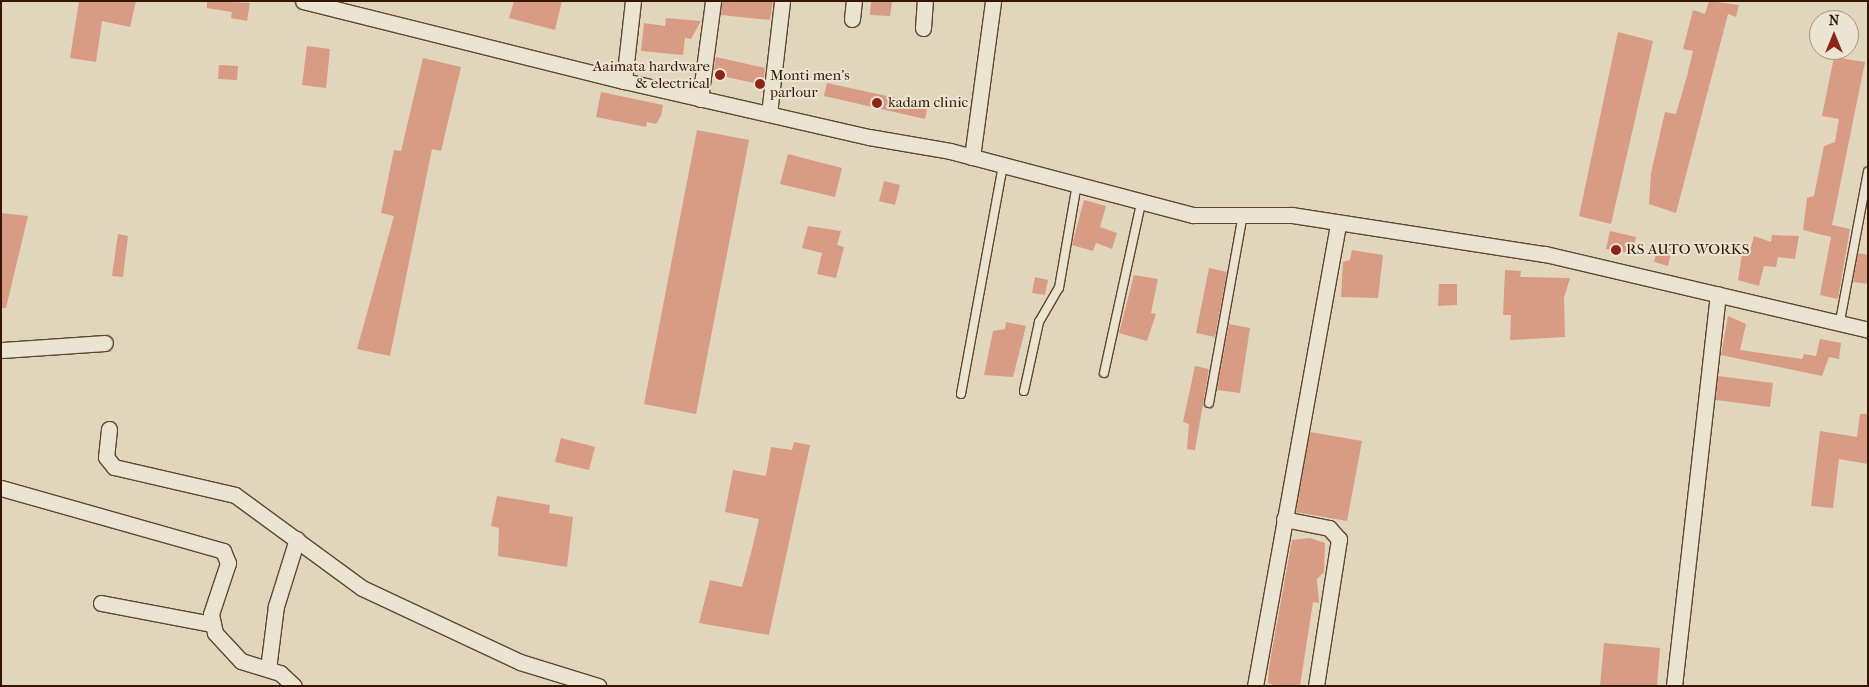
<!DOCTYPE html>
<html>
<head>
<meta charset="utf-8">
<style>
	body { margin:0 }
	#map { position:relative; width:1869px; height:687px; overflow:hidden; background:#e1d5bc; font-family:"IM FELL French Canon",serif }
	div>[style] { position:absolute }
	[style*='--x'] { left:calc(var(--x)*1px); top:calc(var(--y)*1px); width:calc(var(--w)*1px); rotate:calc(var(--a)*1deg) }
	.building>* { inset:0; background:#d89c85 }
	.roads { filter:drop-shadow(1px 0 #604630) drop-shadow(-1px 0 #604630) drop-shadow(0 1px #604630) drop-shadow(0 -1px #604630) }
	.service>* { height:8px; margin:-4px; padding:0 4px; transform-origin:4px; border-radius:4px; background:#ece4d3 }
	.minor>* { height:15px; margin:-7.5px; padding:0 7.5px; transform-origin:7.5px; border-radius:7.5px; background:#ece4d3 }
	.dots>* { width:14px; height:14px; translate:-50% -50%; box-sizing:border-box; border:2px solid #ece4d3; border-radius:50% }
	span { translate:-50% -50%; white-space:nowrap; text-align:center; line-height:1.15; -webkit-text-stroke:4px #ece4d3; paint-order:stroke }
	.poi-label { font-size:15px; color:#351701 }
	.right { translate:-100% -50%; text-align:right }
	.left { translate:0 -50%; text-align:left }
	.frame { position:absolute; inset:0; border:2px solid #351701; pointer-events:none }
	.north { position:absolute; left:1809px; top:10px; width:50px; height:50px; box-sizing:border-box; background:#ece4d3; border:1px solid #a3927f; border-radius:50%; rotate:0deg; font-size:14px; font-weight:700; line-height:20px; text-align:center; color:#351701 }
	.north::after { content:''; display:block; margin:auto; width:18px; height:22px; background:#8f2418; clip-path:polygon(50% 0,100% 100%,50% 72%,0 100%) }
</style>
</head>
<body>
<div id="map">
	<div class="building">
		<i style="clip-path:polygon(79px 1px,136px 1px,130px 27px,102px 21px,96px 62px,70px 58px)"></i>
		<i style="clip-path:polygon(207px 1px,250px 3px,247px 21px,231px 18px,232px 12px,207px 8px)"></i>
		<i style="clip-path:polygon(514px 1px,562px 1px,555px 30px,509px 18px)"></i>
		<i style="clip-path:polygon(722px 1px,773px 1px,770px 20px,721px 15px)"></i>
		<i style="clip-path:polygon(871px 1px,892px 2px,890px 16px,870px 15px)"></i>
		<i style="clip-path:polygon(1709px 1px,1739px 5px,1736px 17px,1728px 14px,1676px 213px,1649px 204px,1651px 173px,1665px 112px,1676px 114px,1687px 76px,1693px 51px,1683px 49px,1693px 10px,1705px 14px)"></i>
		<i style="clip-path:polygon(666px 18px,701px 21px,691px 39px,685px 38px,683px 55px,641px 51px,644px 23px,665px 26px)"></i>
		<i style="clip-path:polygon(1618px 32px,1653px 41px,1611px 224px,1579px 216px)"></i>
		<i style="clip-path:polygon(307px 46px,330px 49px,326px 88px,302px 85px)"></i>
		<i style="clip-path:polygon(716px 57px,765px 68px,763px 85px,713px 74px)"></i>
		<i style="clip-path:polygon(1834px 57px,1865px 62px,1832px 225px,1850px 229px,1838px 299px,1820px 295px,1831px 237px,1803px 230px,1807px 198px,1814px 196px,1824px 146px,1835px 142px,1839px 119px,1822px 116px)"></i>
		<i style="clip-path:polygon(423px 58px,461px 67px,441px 151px,432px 149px,390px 356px,357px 349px,394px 216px,381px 213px,394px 150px,401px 151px)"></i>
		<i style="clip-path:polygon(219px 65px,238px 66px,237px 80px,218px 79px)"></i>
		<i style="clip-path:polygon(827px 83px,928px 105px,925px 119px,824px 96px)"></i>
		<i style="clip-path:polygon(601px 92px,663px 105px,661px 116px,656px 124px,647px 122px,646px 127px,596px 117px)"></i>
		<i style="clip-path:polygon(697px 130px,749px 140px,696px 414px,644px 404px)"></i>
		<i style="clip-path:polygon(788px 154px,842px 168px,835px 197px,780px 184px)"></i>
		<i style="clip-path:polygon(884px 181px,900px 185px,895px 205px,879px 201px)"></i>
		<i style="clip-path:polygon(1084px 200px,1106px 206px,1100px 227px,1117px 233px,1112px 249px,1096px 243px,1093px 251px,1072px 245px)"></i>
		<i style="clip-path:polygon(1px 213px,28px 216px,6px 308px,1px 308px)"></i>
		<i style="clip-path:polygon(808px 226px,841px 231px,837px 245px,844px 247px,836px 278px,817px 274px,822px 253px,802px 248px)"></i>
		<i style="clip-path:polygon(1610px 231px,1636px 237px,1632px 254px,1606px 249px)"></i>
		<i style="clip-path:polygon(118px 234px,128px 236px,123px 277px,112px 276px)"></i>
		<i style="clip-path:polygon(1772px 235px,1799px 236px,1795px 259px,1778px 257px,1776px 267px,1764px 266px,1759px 286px,1738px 280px,1742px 254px,1749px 255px,1754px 236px,1771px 242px)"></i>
		<i style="clip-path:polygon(1658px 246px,1672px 249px,1668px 266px,1654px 262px)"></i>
		<i style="clip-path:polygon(1352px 250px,1383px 255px,1378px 298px,1341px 297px,1343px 262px,1350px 260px)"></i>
		<i style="clip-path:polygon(1858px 253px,1868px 255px,1868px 284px,1853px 282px)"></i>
		<i style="clip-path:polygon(1209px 268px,1227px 272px,1215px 337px,1196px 333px)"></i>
		<i style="clip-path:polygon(1505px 270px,1521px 271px,1520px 277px,1570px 278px,1564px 298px,1565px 337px,1510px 340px,1511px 315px,1503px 315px)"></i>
		<i style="clip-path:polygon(1134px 275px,1158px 279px,1151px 313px,1156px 314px,1147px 341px,1119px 333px)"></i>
		<i style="clip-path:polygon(1035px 277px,1048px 280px,1045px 295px,1032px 293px)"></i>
		<i style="clip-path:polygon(1439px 284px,1457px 284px,1457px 305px,1438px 306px)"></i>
		<i style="clip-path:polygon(1728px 316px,1746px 324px,1740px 350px,1802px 359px,1804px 354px,1816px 356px,1820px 339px,1841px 343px,1839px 359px,1829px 357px,1822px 376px,1721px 355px)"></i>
		<i style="clip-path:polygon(1006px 322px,1026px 326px,1013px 377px,984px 375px,993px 331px,1005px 329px)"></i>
		<i style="clip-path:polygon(1229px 324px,1250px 328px,1240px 393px,1217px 390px)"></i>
		<i style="clip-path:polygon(1195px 366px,1209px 369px,1195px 450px,1187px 449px,1189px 424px,1183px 422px)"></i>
		<i style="clip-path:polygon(1718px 376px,1773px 383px,1770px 407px,1716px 400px)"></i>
		<i style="clip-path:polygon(1860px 414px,1868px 414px,1868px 464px,1839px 459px,1833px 508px,1811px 506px,1820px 431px,1857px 437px)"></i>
		<i style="clip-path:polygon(1310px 432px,1362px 441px,1347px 521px,1296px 512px)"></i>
		<i style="clip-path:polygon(561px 438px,595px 447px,589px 470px,555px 462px)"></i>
		<i style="clip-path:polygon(794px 442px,810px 445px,769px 635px,699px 623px,710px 580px,742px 587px,752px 549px,759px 519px,725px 512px,733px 470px,766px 476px,771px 447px,792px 450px)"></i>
		<i style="clip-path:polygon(497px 496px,550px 505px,549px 513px,573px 517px,567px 567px,498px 556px,499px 528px,491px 526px)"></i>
		<i style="clip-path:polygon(1310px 538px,1325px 543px,1324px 572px,1317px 579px,1319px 603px,1313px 602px,1300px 686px,1276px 686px,1268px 683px,1269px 667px,1292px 540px)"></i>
		<i style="clip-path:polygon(1604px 643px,1660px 648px,1657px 686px,1600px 686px)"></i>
	</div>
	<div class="roads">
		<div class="service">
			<i style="--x:1840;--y:321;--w:152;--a:-79.4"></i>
			<i style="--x:1104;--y:373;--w:173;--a:-77.7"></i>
			<i style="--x:1024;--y:391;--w:71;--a:-77.7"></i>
			<i style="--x:1039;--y:322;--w:39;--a:-60"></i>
			<i style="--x:1059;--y:288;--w:106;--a:-80.2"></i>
			<i style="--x:961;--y:394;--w:232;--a:-79.6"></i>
			<i style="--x:1209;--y:403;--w:192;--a:-79.8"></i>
		</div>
		<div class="minor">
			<i style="--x:303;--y:1;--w:331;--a:14"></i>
			<i style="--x:624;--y:81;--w:251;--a:12.9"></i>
			<i style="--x:869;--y:137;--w:82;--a:9.8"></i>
			<i style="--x:950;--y:151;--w:251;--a:14.8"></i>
			<i style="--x:1193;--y:215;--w:99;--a:0"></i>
			<i style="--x:1292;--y:215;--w:256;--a:8.8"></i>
			<i style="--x:1545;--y:254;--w:332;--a:13.2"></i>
			<i style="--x:852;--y:19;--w:18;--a:-84"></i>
			<i style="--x:923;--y:28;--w:27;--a:-86"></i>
			<i style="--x:624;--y:81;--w:81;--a:-83.6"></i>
			<i style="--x:700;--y:99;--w:99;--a:-82.4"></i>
			<i style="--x:769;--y:114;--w:114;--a:-83.4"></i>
			<i style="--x:972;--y:157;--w:157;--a:-82.3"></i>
			<i style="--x:1;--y:350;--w:104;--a:-3.9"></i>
			<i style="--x:109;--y:429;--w:28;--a:96"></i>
			<i style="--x:106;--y:457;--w:13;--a:51"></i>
			<i style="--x:114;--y:467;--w:124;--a:13"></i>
			<i style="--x:235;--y:495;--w:157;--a:36.2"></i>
			<i style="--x:362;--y:588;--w:174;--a:25.1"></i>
			<i style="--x:520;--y:662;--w:82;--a:17.1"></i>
			<i style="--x:1;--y:488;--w:231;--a:15.8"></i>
			<i style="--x:223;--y:551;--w:13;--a:67"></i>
			<i style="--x:228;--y:563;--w:54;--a:108.4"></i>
			<i style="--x:211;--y:614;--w:19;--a:78"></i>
			<i style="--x:215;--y:633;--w:38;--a:47"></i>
			<i style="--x:241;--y:661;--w:41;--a:17.1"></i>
			<i style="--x:280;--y:673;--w:19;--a:43"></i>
			<i style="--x:1284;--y:519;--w:46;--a:11.3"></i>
			<i style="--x:1329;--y:528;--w:15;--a:48"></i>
			<i style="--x:1339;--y:539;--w:149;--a:98.9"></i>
			<i style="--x:101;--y:603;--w:112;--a:10.8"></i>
			<i style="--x:268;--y:669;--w:64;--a:-82.8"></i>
			<i style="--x:276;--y:606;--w:70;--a:-72.6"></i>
			<i style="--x:1255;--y:686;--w:470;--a:-79.8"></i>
			<i style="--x:1674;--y:686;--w:394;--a:-83.6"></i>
		</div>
	</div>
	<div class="dots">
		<i style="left:720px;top:75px;background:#8f2418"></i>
		<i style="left:760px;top:84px;background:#8f2418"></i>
		<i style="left:877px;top:103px;background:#8f2418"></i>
		<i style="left:1616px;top:250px;background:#8f2418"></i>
	</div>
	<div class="poi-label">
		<span class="right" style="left:710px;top:75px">Aaimata hardware<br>&amp; electrical</span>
		<span class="left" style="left:770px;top:84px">Monti men's<br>parlour</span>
		<span class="left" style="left:888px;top:103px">kadam clinic</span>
		<span class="left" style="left:1626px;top:250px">RS AUTO WORKS</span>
	</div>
	<div class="frame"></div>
	<div class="north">N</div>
</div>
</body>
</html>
